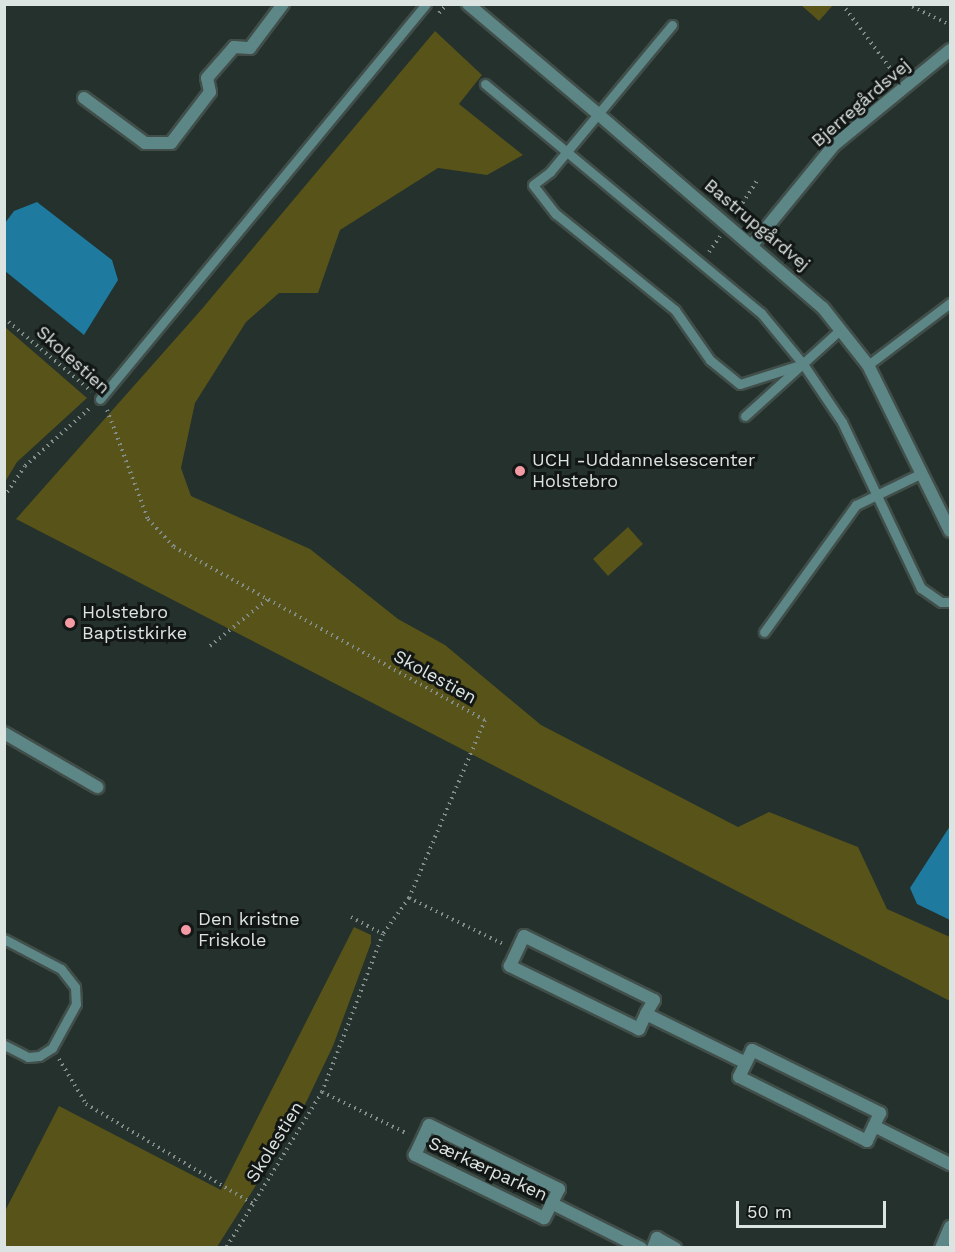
<!DOCTYPE html>
<html>
<head>
<meta charset="utf-8">
<style>
	body { margin:0 }
	#map { position:relative; width:955px; height:1252px; overflow:hidden; background:#24312c; font-family:"Work Sans",sans-serif }
	div>[style] { position:absolute }
	[style*='--x'] { left:calc(var(--x)*1px); top:calc(var(--y)*1px); width:calc(var(--w)*1px); rotate:calc(var(--a)*1deg) }
	.green>* { inset:0; background:#575319 }
	.water>* { inset:0; background:#1f7a9f }
	.path>* { height:4px; margin-top:-2px; transform-origin:0; background:repeating-linear-gradient(90deg,#838d8a 0 1.5px,transparent 0 6px) }
	.roads { filter:drop-shadow(2px 0 #414e49) drop-shadow(-2px 0 #414e49) drop-shadow(0 2px #414e49) drop-shadow(0 -2px #414e49) }
	.service>* { height:9px; margin:-4.5px; padding:0 4.5px; transform-origin:4.5px; border-radius:4.5px; background:#5d8687 }
	.minor>* { height:12px; margin:-6px; padding:0 6px; transform-origin:6px; border-radius:6px; background:#5d8687 }
	.tertiary>* { height:12px; margin:-6px; padding:0 6px; transform-origin:6px; border-radius:6px; background:#5d8687 }
	.dots>* { width:16px; height:16px; translate:-50% -50%; box-sizing:border-box; border:3px solid #121715; border-radius:50% }
	span { translate:-50% -50%; white-space:nowrap; text-align:center; line-height:1.15; -webkit-text-stroke:6px #121715; paint-order:stroke }
	.street-label { font-size:18px; color:#dce4e1 }
	.poi-label { font-size:18px; color:#dce4e1 }
	.left { translate:0 -50%; text-align:left }
	.frame { position:absolute; inset:0; border:6px solid #dce4e1; pointer-events:none }
	.scale { position:absolute; left:736px; top:1201px; width:150px; height:27px; box-sizing:border-box; border:3px solid #dce4e1; border-top:0; padding-left:8px; font-size:18px; line-height:21px; white-space:nowrap; color:#dce4e1; -webkit-text-stroke:4px #121715; paint-order:stroke }
</style>
</head>
<body>
<div id="map">
	<div class="green">
		<i style="clip-path:polygon(834px 4px,819px 21px,801px 5px,801px 4px)"></i>
		<i style="clip-path:polygon(435px 31px,482px 75px,459px 104px,523px 155px,487px 175px,438px 168px,340px 230px,318px 293px,279px 293px,246px 322px,195px 403px,181px 468px,191px 496px,310px 549px,398px 619px,445px 645px,541px 725px,738px 827px,769px 812px,858px 847px,887px 909px,950px 937px,950px 1001px,16px 519px,201px 310px)"></i>
		<i style="clip-path:polygon(5px 327px,87px 398px,17px 462px,5px 482px)"></i>
		<i style="clip-path:polygon(628px 527px,643px 544px,608px 576px,593px 559px)"></i>
		<i style="clip-path:polygon(354px 927px,371px 935px,371px 943px,333px 1046px,299px 1117px,217px 1247px,5px 1247px,5px 1211px,59px 1106px,221px 1190px)"></i>
	</div>
	<div class="water">
		<i style="clip-path:polygon(37px 202px,112px 260px,118px 280px,84px 335px,5px 271px,5px 223px,14px 211px)"></i>
		<i style="clip-path:polygon(950px 826px,950px 920px,917px 904px,910px 888px)"></i>
	</div>
	<div class="path">
		<i style="--x:842;--y:4;--w:90;--a:53.1"></i>
		<i style="--x:907;--y:4;--w:48;--a:26"></i>
		<i style="--x:439;--y:13;--w:12;--a:-48"></i>
		<i style="--x:736;--y:213;--w:38;--a:-57"></i>
		<i style="--x:709;--y:252;--w:19;--a:-55"></i>
		<i style="--x:4;--y:318;--w:114;--a:40"></i>
		<i style="--x:107;--y:410;--w:116;--a:69.4"></i>
		<i style="--x:148;--y:519;--w:38;--a:47"></i>
		<i style="--x:174;--y:547;--w:356;--a:29.1"></i>
		<i style="--x:485;--y:720;--w:194;--a:113.1"></i>
		<i style="--x:409;--y:898;--w:44;--a:125.8"></i>
		<i style="--x:383;--y:934;--w:169;--a:111.1"></i>
		<i style="--x:322;--y:1092;--w:183;--a:121.6"></i>
		<i style="--x:4;--y:497;--w:37;--a:-56"></i>
		<i style="--x:25;--y:466;--w:89;--a:-41.8"></i>
		<i style="--x:210;--y:646;--w:75;--a:-39"></i>
		<i style="--x:409;--y:898;--w:107;--a:26.1"></i>
		<i style="--x:351;--y:917;--w:36;--a:28"></i>
		<i style="--x:59;--y:1059;--w:52;--a:59"></i>
		<i style="--x:86;--y:1104;--w:195;--a:30.9"></i>
		<i style="--x:322;--y:1092;--w:96;--a:26"></i>
	</div>
	<div class="roads">
		<div class="service">
			<i style="--x:672;--y:25;--w:191;--a:129.7"></i>
			<i style="--x:550;--y:172;--w:21;--a:143"></i>
			<i style="--x:533;--y:185;--w:37;--a:52"></i>
			<i style="--x:556;--y:214;--w:153;--a:38.9"></i>
			<i style="--x:675;--y:310;--w:61;--a:55"></i>
			<i style="--x:710;--y:360;--w:38;--a:39"></i>
			<i style="--x:740;--y:384;--w:66;--a:-17.6"></i>
			<i style="--x:485;--y:84;--w:359;--a:39.7"></i>
			<i style="--x:761;--y:313;--w:66;--a:50.5"></i>
			<i style="--x:803;--y:364;--w:70;--a:56.1"></i>
			<i style="--x:842;--y:422;--w:184;--a:64.6"></i>
			<i style="--x:921;--y:588;--w:24;--a:35"></i>
			<i style="--x:941;--y:602;--w:9;--a:0"></i>
			<i style="--x:868;--y:365;--w:103;--a:-37.1"></i>
			<i style="--x:100;--y:399;--w:512;--a:-50.47"></i>
			<i style="--x:745;--y:416;--w:128;--a:-42.2"></i>
			<i style="--x:764;--y:632;--w:157;--a:-54.1"></i>
			<i style="--x:856;--y:505;--w:73;--a:-25.9"></i>
			<i style="--x:4;--y:939;--w:64;--a:27.8"></i>
			<i style="--x:61;--y:969;--w:23;--a:52"></i>
			<i style="--x:75;--y:987;--w:17;--a:87"></i>
			<i style="--x:76;--y:1004;--w:50;--a:118.6"></i>
			<i style="--x:52;--y:1048;--w:15;--a:148"></i>
			<i style="--x:39;--y:1056;--w:11;--a:175"></i>
			<i style="--x:28;--y:1057;--w:27;--a:-153"></i>
		</div>
		<div class="minor">
			<i style="--x:468;--y:4;--w:170;--a:40.2"></i>
			<i style="--x:84;--y:98;--w:76;--a:36.4"></i>
			<i style="--x:145;--y:143;--w:26;--a:0"></i>
			<i style="--x:171;--y:143;--w:64;--a:-52.6"></i>
			<i style="--x:210;--y:92;--w:14;--a:-102"></i>
			<i style="--x:207;--y:78;--w:41;--a:-48.9"></i>
			<i style="--x:234;--y:47;--w:16;--a:4"></i>
			<i style="--x:250;--y:48;--w:55;--a:-53.1"></i>
			<i style="--x:4;--y:733;--w:108;--a:30.1"></i>
			<i style="--x:646;--y:1014;--w:17;--a:115"></i>
			<i style="--x:639;--y:1029;--w:144;--a:-154"></i>
			<i style="--x:510;--y:966;--w:33;--a:-65"></i>
			<i style="--x:524;--y:936;--w:145;--a:26.2"></i>
			<i style="--x:654;--y:1000;--w:16;--a:120"></i>
			<i style="--x:646;--y:1014;--w:111;--a:26.1"></i>
			<i style="--x:752;--y:1050;--w:143;--a:26.2"></i>
			<i style="--x:880;--y:1113;--w:31;--a:115"></i>
			<i style="--x:867;--y:1141;--w:143;--a:-153.4"></i>
			<i style="--x:739;--y:1077;--w:30;--a:-64"></i>
			<i style="--x:429;--y:1125;--w:145;--a:26.2"></i>
			<i style="--x:559;--y:1189;--w:33;--a:117"></i>
			<i style="--x:544;--y:1218;--w:144;--a:-154"></i>
			<i style="--x:415;--y:1155;--w:33;--a:-65"></i>
			<i style="--x:874;--y:1126;--w:85;--a:26.6"></i>
			<i style="--x:551;--y:1203;--w:101;--a:26.6"></i>
			<i style="--x:653;--y:1248;--w:11;--a:-68"></i>
			<i style="--x:657;--y:1238;--w:21;--a:29"></i>
			<i style="--x:941;--y:1248;--w:23;--a:-67"></i>
		</div>
		<div class="tertiary">
			<i style="--x:598;--y:114;--w:297;--a:40.8"></i>
			<i style="--x:823;--y:308;--w:73;--a:51.7"></i>
			<i style="--x:868;--y:365;--w:185;--a:63.7"></i>
			<i style="--x:753;--y:244;--w:128;--a:-50.7"></i>
			<i style="--x:834;--y:145;--w:150;--a:-39.3"></i>
		</div>
	</div>
	<div class="dots">
		<i style="left:520px;top:471px;background:#f49aa5"></i>
		<i style="left:70px;top:623px;background:#f49aa5"></i>
		<i style="left:186px;top:930px;background:#f49aa5"></i>
	</div>
	<div class="street-label">
		<span style="left:861px;top:103px;rotate:-41deg">Bjerregårdsvej</span>
		<span style="left:757px;top:225px;rotate:40deg">Bastrupgårdvej</span>
		<span style="left:73px;top:360px;rotate:42deg">Skolestien</span>
		<span style="left:435px;top:677px;rotate:29deg">Skolestien</span>
		<span style="left:275px;top:1142px;rotate:-58deg">Skolestien</span>
		<span style="left:488px;top:1169px;rotate:25deg">Særkærparken</span>
	</div>
	<div class="poi-label">
		<span class="left" style="left:532px;top:471px">UCH -Uddannelsescenter<br>Holstebro</span>
		<span class="left" style="left:82px;top:623px">Holstebro<br>Baptistkirke</span>
		<span class="left" style="left:198px;top:930px">Den kristne<br>Friskole</span>
	</div>
	<div class="frame"></div>
	<div class="scale">50 m</div>
</div>
</body>
</html>
